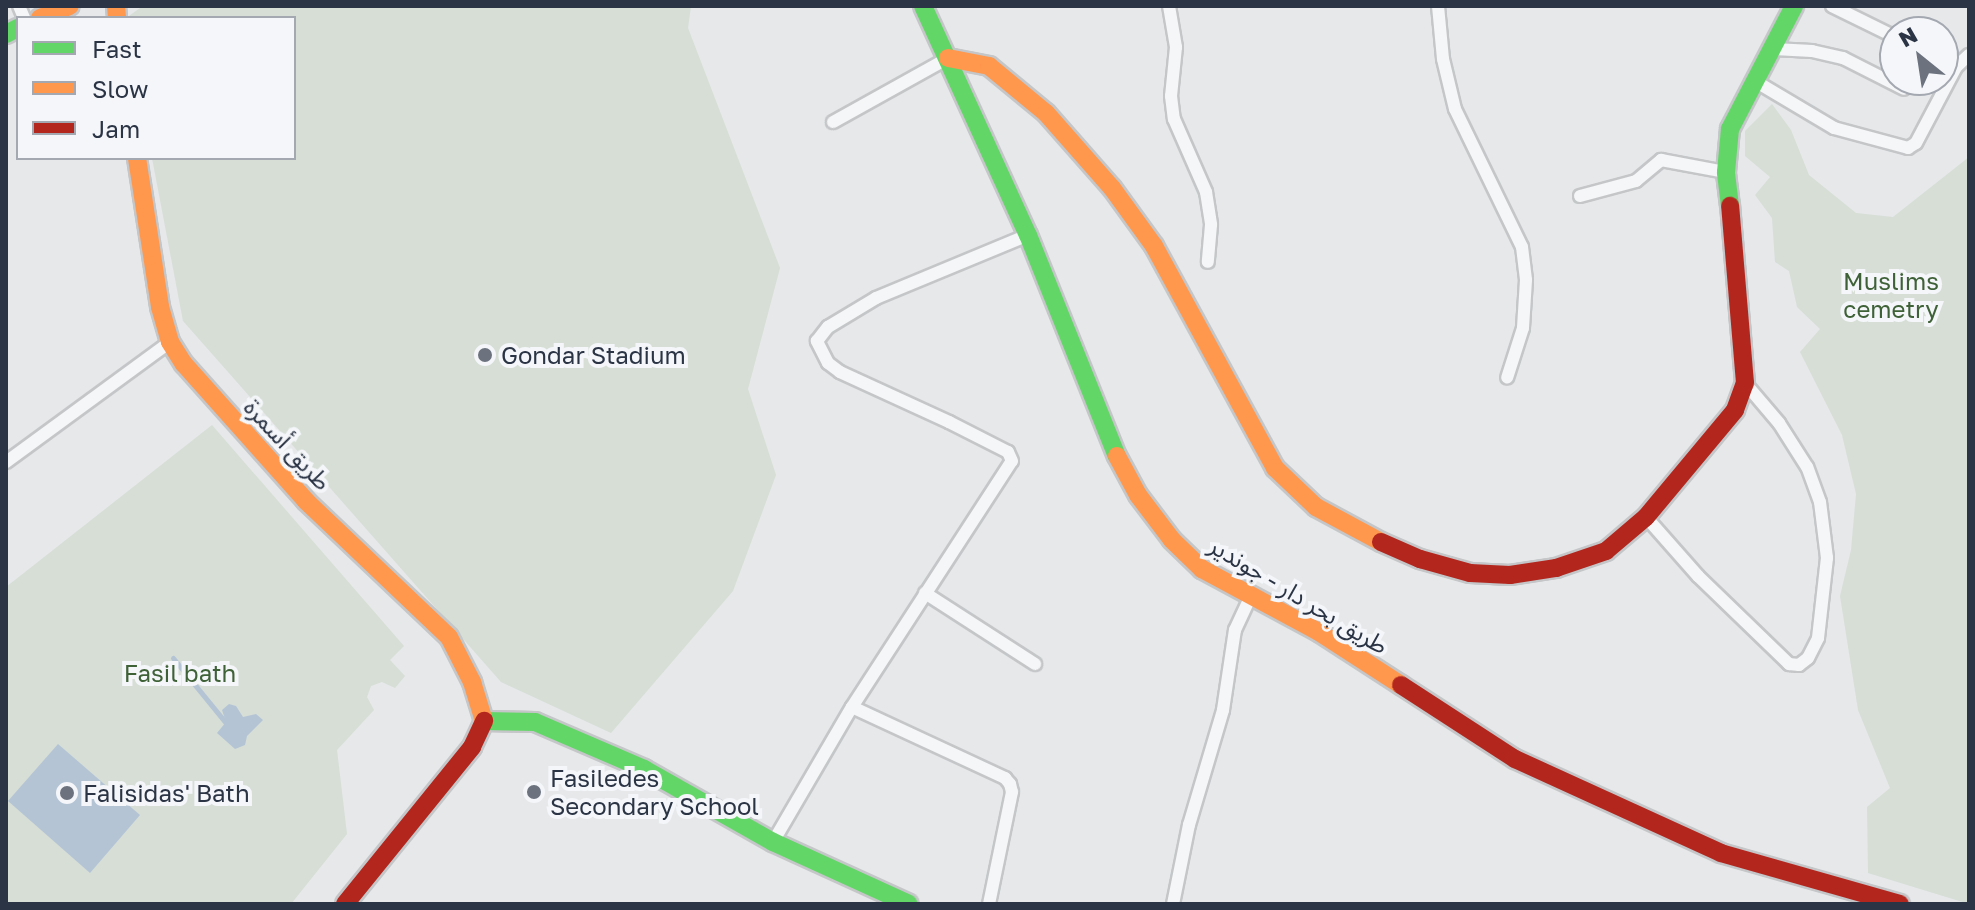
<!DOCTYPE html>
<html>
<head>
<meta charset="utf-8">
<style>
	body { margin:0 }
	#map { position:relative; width:1975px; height:910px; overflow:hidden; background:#e6e8ea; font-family:"Golos Text","Noto Sans Arabic",sans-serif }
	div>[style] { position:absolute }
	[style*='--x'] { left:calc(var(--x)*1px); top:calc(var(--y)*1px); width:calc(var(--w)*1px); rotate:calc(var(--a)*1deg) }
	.green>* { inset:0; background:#d6ded6 }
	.water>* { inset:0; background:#b4c4d5 }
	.stream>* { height:5px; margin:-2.5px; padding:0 2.5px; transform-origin:2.5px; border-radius:2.5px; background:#b4c4d5 }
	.roads { filter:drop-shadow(2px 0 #c4c6c8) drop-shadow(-2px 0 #c4c6c8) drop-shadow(0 2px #c4c6c8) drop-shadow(0 -2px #c4c6c8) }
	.street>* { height:12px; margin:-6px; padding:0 6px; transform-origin:6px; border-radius:6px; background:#f5f6f7 }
	.fast>* { height:18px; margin:-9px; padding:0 9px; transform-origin:9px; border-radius:9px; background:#63d668 }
	.slow>* { height:18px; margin:-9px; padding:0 9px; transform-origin:9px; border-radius:9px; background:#ff974d }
	.jam>* { height:18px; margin:-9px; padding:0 9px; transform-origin:9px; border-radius:9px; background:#b3261e }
	.dots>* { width:22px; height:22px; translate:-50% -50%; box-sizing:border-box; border:4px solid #f4f6f9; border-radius:50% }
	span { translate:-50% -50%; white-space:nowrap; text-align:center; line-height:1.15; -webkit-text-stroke:8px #f4f6f9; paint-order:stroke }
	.park-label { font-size:24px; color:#3f6138 }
	.poi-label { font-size:24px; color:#2b3445 }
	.left { translate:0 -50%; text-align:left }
	.street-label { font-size:24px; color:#2b3445 }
	.frame { position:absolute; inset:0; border:8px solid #2b3445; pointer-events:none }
	.legend { position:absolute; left:16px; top:16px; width:280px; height:144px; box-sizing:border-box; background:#f4f6f9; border:2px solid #a4a8b1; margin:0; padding:10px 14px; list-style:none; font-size:24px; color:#2b3445 }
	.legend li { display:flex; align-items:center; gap:16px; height:40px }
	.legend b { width:40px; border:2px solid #a4a8b1 }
	.north { position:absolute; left:1879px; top:16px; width:80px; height:80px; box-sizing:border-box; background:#f4f6f9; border:2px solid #a4a8b1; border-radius:50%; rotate:330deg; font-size:22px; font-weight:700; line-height:32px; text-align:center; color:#2b3445 }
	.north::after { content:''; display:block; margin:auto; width:28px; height:36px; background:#6c737f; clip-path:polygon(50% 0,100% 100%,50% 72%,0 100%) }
</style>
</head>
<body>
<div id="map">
	<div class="green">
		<i style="clip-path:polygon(143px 6px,691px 6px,688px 28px,780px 268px,748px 389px,776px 475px,733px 591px,611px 733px,501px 682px,183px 321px,152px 158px,294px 158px,294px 18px,126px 18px)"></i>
		<i style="clip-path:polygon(1772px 104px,1791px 130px,1809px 175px,1856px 213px,1893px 217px,1969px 157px,1969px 904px,1868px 873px,1867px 807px,1890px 788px,1858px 710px,1840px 596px,1851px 550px,1856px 494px,1842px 435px,1800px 352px,1820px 329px,1797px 307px,1789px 271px,1775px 262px,1772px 218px,1755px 195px,1770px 177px,1745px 156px,1745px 131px)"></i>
		<i style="clip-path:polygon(212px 425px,404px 646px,390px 660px,405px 676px,395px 688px,382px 682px,371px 686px,367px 697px,374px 710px,337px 750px,347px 834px,291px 904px,6px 904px,6px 587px)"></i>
	</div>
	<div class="water">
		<i style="clip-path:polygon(229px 704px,236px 706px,243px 717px,256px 714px,263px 720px,247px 736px,245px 745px,235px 749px,217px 733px,226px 722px,222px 710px)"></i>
		<i style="clip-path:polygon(58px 744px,140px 815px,90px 873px,8px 801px)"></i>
	</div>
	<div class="stream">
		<i style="--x:173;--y:658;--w:84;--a:50.8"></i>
	</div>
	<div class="roads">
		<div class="street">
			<i style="--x:19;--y:6;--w:13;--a:67"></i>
			<i style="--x:1169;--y:6;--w:42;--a:80.3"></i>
			<i style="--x:1176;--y:47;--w:49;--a:95.8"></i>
			<i style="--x:1171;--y:96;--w:23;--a:83"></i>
			<i style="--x:1174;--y:119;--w:80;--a:66.3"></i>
			<i style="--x:1206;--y:192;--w:33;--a:81"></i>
			<i style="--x:1211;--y:225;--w:37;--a:95"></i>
			<i style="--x:1438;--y:6;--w:53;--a:84.6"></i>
			<i style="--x:1443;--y:59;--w:51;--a:76.5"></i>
			<i style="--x:1455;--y:109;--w:153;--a:64.1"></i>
			<i style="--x:1522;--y:247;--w:33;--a:83"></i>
			<i style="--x:1526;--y:280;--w:48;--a:93.6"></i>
			<i style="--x:1523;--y:328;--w:52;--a:107.7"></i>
			<i style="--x:1832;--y:6;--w:70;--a:26.2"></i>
			<i style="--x:1774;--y:49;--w:38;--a:3"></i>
			<i style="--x:1812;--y:51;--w:32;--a:13"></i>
			<i style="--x:1843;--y:58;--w:68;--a:26.9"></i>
			<i style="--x:1755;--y:81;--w:92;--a:30.7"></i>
			<i style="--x:1834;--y:128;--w:77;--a:15.1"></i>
			<i style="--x:1908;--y:148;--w:9;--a:-32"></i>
			<i style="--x:1916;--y:143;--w:86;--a:-62.2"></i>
			<i style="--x:1956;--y:67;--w:18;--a:-43"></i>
			<i style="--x:833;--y:122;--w:132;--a:-29.1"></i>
			<i style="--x:1580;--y:196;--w:58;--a:-15"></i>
			<i style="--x:1636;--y:181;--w:33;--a:-40"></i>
			<i style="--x:1661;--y:160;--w:66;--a:10.5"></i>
			<i style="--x:6;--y:462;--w:203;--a:-36.2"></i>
			<i style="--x:1646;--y:517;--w:79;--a:48.6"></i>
			<i style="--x:1698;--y:576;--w:127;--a:44"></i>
			<i style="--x:1789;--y:664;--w:10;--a:6"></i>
			<i style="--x:1799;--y:665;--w:11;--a:-38"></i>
			<i style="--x:1808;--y:658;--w:22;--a:-63"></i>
			<i style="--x:1818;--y:638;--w:81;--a:-83.6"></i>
			<i style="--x:1827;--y:558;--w:56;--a:-97.1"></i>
			<i style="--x:1820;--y:502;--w:37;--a:-110"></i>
			<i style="--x:1807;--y:467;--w:52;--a:-122.5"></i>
			<i style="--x:1779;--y:423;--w:52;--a:-130.4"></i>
			<i style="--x:925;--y:593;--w:131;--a:32.8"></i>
			<i style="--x:852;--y:707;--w:169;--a:24.9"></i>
			<i style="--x:1005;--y:778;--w:8;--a:50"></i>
			<i style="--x:1010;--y:784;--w:8;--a:76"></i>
			<i style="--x:1012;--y:792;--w:114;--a:101.6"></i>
			<i style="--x:773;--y:842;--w:156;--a:-59.7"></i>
			<i style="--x:852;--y:707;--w:293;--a:-57"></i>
			<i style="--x:1012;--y:461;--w:10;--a:-114"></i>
			<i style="--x:1008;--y:452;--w:66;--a:-153"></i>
			<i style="--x:949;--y:422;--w:120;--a:-155.4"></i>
			<i style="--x:840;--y:372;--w:15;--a:-143"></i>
			<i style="--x:828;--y:363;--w:25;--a:-117"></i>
			<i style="--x:817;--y:341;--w:18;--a:-52"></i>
			<i style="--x:828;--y:327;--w:56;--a:-31.1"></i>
			<i style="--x:876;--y:298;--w:165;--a:-22.5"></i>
			<i style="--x:1173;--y:904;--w:81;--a:-78.6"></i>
			<i style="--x:1189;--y:825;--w:120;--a:-73.5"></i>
			<i style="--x:1223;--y:710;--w:81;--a:-81.5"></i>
			<i style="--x:1235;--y:630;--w:38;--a:-65"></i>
		</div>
		<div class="fast">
			<i style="--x:923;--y:6;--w:252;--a:65.4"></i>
			<i style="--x:1028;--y:235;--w:238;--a:68.1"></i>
			<i style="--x:6;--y:34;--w:13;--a:-27"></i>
			<i style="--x:1730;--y:206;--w:34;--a:-97"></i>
			<i style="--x:1726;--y:172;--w:43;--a:-84.7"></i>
			<i style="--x:1730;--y:129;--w:139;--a:-62.5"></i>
			<i style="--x:484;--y:721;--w:51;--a:1.1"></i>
			<i style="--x:535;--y:722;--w:119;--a:23.3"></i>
			<i style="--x:644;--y:769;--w:148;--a:29.5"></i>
			<i style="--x:773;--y:842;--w:149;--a:24.5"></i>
		</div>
		<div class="slow">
			<i style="--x:116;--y:6;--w:12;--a:85"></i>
			<i style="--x:40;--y:18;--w:32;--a:-22"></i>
			<i style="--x:948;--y:58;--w:42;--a:11"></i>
			<i style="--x:989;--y:66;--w:74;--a:39.5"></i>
			<i style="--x:1046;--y:113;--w:100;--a:48.7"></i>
			<i style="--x:1112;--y:188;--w:72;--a:54.1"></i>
			<i style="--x:1154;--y:246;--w:253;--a:61.4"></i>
			<i style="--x:1275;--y:468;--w:57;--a:43.6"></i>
			<i style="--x:1316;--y:507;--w:74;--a:28.3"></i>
			<i style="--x:137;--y:158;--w:151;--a:81.2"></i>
			<i style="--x:160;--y:307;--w:36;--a:74"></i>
			<i style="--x:170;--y:342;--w:26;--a:58"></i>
			<i style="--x:184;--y:364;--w:183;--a:48.3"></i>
			<i style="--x:306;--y:501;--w:197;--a:43.6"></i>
			<i style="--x:449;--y:637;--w:51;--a:62.9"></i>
			<i style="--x:472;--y:682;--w:41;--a:72.9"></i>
			<i style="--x:1117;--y:456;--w:44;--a:61.7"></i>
			<i style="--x:1138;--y:495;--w:56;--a:52.9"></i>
			<i style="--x:1172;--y:540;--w:42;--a:44"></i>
			<i style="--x:1202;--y:569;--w:133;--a:28.3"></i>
			<i style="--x:1319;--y:632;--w:98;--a:32.9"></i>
		</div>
		<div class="jam">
			<i style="--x:1381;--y:542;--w:43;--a:23.6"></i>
			<i style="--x:1420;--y:559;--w:52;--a:15.6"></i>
			<i style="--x:1470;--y:573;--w:40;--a:2.9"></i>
			<i style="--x:1510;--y:575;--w:47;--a:-8.7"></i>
			<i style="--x:1556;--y:568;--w:53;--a:-18.8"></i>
			<i style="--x:1606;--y:551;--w:52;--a:-40.4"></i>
			<i style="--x:1646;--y:517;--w:139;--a:-50.2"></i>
			<i style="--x:1735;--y:410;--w:29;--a:-70"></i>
			<i style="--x:1745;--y:383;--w:178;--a:-94.8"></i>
			<i style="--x:1401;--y:685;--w:136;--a:33"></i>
			<i style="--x:1515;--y:759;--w:226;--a:24.5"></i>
			<i style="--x:1721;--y:853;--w:186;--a:15.9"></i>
			<i style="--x:345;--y:904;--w:202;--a:-51"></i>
			<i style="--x:472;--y:747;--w:29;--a:-65"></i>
		</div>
	</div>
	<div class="dots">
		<i style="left:485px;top:355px;background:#6c737f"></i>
		<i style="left:534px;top:792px;background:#6c737f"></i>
		<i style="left:67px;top:793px;background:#6c737f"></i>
	</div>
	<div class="park-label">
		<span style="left:1891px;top:295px">Muslims<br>cemetry</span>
		<span style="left:180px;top:673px">Fasil bath</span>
	</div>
	<div class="poi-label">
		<span class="left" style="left:501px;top:355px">Gondar Stadium</span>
		<span class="left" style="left:550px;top:792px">Fasiledes<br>Secondary School</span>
		<span class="left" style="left:83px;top:793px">Falisidas' Bath</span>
	</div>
	<div class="street-label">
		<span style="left:288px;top:444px;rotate:47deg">طريق أسمرة</span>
		<span style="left:1299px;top:595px;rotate:31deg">طريق بحر دار - جوندير</span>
	</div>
	<div class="frame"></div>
	<ul class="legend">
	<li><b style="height:10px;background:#63d668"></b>Fast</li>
	<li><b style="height:10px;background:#ff974d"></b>Slow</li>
	<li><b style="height:10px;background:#b3261e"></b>Jam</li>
	</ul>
	<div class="north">N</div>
</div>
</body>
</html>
